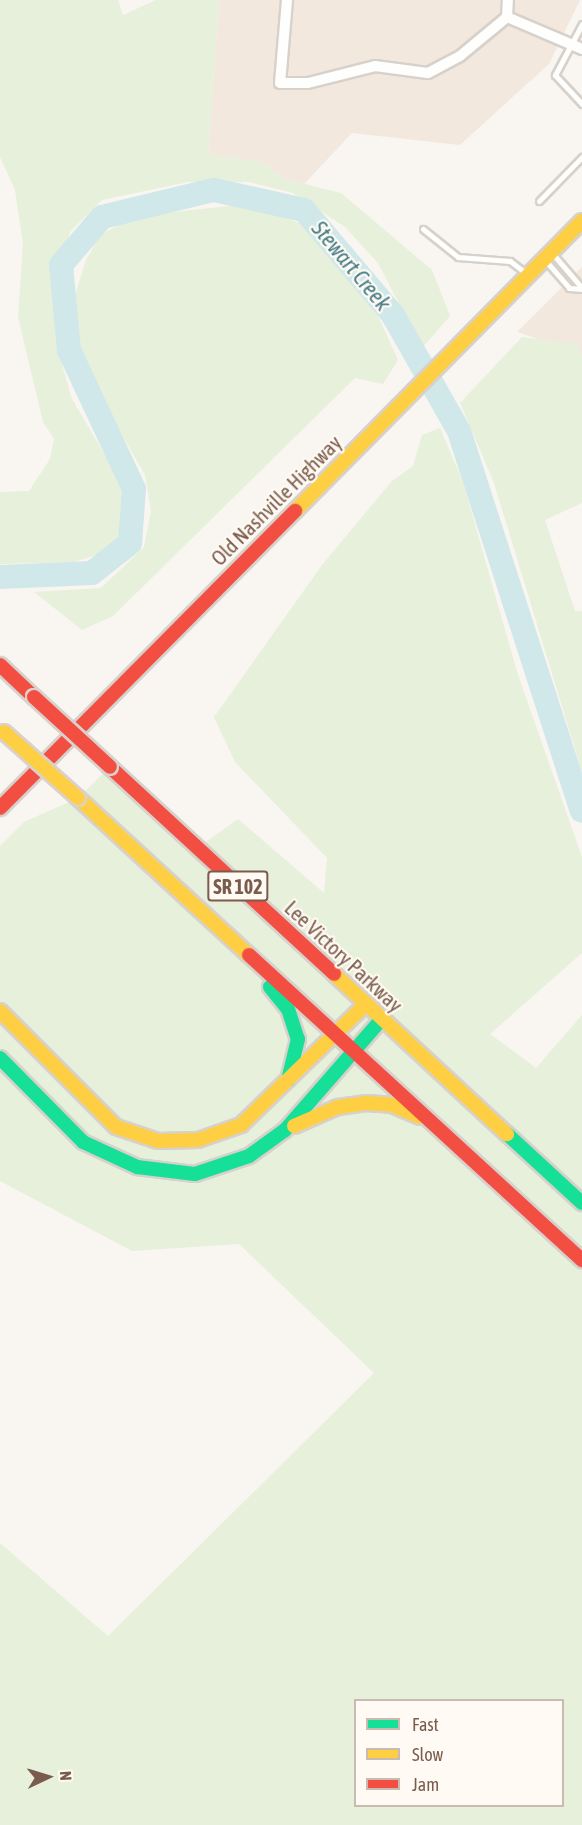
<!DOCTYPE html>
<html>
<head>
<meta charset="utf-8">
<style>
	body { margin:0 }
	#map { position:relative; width:582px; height:1825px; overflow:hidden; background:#f9f5f0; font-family:"Asap Condensed",sans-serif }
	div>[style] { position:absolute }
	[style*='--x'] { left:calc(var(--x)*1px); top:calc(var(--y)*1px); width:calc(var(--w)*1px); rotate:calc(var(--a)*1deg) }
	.residential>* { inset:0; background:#f2e8de }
	.green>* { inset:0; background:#e7f0db }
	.river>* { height:24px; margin:-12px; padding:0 12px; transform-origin:12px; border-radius:12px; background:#d0e8ea }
	.roads { filter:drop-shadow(2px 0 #d7d1cb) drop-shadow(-2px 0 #d7d1cb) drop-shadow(0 2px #d7d1cb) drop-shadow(0 -2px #d7d1cb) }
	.lane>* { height:5px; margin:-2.5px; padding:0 2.5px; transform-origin:2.5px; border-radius:2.5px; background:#fefefd }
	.street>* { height:10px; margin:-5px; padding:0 5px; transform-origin:5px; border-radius:5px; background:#fefefd }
	.fast>* { height:14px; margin:-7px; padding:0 7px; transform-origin:7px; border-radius:7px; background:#16e098 }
	.slow>* { height:14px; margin:-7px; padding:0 7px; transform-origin:7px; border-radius:7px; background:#ffcf43 }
	.jam>* { height:14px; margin:-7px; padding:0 7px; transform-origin:7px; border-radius:7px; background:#f24e42 }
	.bridges { filter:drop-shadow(2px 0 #dad1cc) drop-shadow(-2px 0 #dad1cc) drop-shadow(0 2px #dad1cc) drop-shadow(0 -2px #dad1cc) }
	.slow-bridge>* { height:14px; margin:-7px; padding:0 7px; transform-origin:7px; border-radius:7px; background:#ffcf43 }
	.jam-bridge>* { height:14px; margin:-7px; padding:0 7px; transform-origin:7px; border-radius:7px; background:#f24e42 }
	span { translate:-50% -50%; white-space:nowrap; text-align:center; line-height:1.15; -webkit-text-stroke:4.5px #fffaf3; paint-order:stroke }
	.shield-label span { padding:2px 4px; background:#fffaf3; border:2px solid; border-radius:4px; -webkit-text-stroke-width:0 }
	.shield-label { font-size:20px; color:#7a5c4d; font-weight:700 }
	.street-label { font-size:21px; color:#7a5c4d }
	.water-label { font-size:22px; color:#437c86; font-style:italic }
	.legend { position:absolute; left:354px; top:1699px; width:210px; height:108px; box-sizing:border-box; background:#fffaf3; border:2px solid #cabbb1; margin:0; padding:8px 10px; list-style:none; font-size:18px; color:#7a5c4d }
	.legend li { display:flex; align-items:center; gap:12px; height:30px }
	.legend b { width:30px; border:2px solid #cabbb1 }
	.north { position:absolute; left:18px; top:1747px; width:60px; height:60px; -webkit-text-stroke:4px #fffaf3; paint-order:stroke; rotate:86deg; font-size:16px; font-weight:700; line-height:24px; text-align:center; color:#7a5c4d }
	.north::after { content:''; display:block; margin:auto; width:21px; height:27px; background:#7a5c4d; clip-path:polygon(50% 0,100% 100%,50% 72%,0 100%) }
</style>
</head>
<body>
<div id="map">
	<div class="residential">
		<i style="clip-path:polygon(219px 0,580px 0,549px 64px,460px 145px,352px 133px,304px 184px,285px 179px,264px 163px,208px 154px)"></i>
		<i style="clip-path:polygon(582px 267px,582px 358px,576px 344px,555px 345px,517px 332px)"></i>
	</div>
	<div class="green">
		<i style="clip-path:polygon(0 0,118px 0,123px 15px,156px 0,219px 0,208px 154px,264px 163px,285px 179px,341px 193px,432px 270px,450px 316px,422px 348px,378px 263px,345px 227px,293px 193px,249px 182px,188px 182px,102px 200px,70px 232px,55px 282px,57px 347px,72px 399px,126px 491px,125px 533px,107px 552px,74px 562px,0 564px,0 492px,29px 491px,50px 459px,54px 439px,43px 422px,18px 317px,23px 244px,15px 190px,0 157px)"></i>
		<i style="clip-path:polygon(248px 204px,302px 224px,375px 309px,398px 360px,383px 384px,355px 378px,113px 616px,82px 630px,34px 592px,101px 588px,144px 547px,151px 511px,145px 475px,88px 376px,74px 341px,73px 302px,86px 260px,100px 235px,136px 216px)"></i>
		<i style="clip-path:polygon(522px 337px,577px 344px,582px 358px,582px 503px,545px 520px,575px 611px,582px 611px,582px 772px,494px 483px,460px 403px)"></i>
		<i style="clip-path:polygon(evenodd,440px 428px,463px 482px,517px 672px,582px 857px,582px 953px,490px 1034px,536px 1068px,582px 1015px,582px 1825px,0 1825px,0 1543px,108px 1636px,374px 1373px,239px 1244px,132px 1251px,0 1181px,0 846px,24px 822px,78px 798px,110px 767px,197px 848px,238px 819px,324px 893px,327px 858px,235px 762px,214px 717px,322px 565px,392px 481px,413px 466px,422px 435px,440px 428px,356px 1700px,562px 1700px,562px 1806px,356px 1806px,356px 1700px)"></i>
	</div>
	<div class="river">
		<i style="--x:0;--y:577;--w:92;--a:-2.5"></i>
		<i style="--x:92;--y:573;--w:48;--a:-38.3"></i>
		<i style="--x:130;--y:543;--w:54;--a:-85.8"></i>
		<i style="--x:134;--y:489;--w:153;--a:-115.1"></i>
		<i style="--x:69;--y:350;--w:85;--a:-95.4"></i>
		<i style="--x:61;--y:265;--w:63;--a:-49.5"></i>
		<i style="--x:102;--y:217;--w:115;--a:-13.6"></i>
		<i style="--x:214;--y:190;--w:92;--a:12.5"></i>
		<i style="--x:304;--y:210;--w:138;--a:49.7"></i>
		<i style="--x:393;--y:315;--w:133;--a:60.4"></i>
		<i style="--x:459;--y:431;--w:399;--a:72.1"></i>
	</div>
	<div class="roads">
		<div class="lane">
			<i style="--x:582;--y:24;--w:58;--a:117.9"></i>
			<i style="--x:555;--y:75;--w:40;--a:47"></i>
			<i style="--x:539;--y:201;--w:62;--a:-45.7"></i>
			<i style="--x:423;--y:229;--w:45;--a:38.7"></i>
			<i style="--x:458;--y:257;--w:52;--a:4.4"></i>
			<i style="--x:510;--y:261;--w:21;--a:37"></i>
			<i style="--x:552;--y:253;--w:46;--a:49.4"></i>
			<i style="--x:545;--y:260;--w:37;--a:49"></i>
			<i style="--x:569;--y:288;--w:13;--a:4"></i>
		</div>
		<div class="street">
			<i style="--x:287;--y:0;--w:83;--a:94.8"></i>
			<i style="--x:280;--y:83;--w:28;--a:0"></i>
			<i style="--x:308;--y:83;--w:69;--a:-14.2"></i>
			<i style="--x:375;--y:66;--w:53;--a:7.5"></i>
			<i style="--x:428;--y:73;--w:36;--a:-28"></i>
			<i style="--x:460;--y:56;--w:61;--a:-39.7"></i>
			<i style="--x:507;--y:17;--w:17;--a:-87"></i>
			<i style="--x:507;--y:17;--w:82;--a:23.1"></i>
		</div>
		<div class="fast">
			<i style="--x:270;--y:987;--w:28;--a:51"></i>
			<i style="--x:288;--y:1009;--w:32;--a:72"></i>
			<i style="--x:298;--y:1039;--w:42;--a:103.7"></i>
			<i style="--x:0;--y:1058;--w:118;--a:45.3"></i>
			<i style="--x:83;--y:1142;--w:60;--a:24.8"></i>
			<i style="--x:137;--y:1167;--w:58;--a:6.9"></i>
			<i style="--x:195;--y:1174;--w:57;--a:-18.4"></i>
			<i style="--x:249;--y:1156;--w:44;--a:-35.8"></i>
			<i style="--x:285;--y:1130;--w:146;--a:-48.9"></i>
			<i style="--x:507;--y:1134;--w:102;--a:42.6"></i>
		</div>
		<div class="slow">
			<i style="--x:295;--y:511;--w:408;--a:-45.3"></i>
			<i style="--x:78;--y:798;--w:232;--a:42.6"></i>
			<i style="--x:334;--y:974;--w:236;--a:42.8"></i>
			<i style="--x:0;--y:1011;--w:164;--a:45"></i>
			<i style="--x:116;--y:1127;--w:44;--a:18.4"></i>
			<i style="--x:158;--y:1141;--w:40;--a:-1.4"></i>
			<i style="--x:198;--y:1140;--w:46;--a:-19.2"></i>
			<i style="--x:241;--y:1125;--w:174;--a:-44.1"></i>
			<i style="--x:294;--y:1126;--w:48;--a:-23.4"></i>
			<i style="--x:338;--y:1107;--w:28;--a:-8"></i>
			<i style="--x:366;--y:1103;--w:26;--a:4"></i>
			<i style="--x:392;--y:1105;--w:30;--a:23"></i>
		</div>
		<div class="jam">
			<i style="--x:0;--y:665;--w:47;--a:43.3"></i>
			<i style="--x:110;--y:767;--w:305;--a:42.7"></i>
			<i style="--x:0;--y:808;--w:419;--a:-45.2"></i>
			<i style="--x:249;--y:955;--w:452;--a:42.5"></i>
		</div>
	</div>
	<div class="bridges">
		<div class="slow-bridge">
			<i style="--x:4;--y:732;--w:99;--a:41.7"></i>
		</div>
		<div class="jam-bridge">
			<i style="--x:34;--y:697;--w:103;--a:42.6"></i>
		</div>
	</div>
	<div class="shield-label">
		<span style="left:238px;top:886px">SR 102</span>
	</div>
	<div class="street-label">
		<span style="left:276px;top:500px;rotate:-45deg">Old Nashville Highway</span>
		<span style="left:344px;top:956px;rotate:43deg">Lee Victory Parkway</span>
	</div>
	<div class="water-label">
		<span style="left:351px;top:266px;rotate:50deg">Stewart Creek</span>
	</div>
	<ul class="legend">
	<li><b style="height:8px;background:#16e098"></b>Fast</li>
	<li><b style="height:8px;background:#ffcf43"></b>Slow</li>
	<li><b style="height:8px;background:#f24e42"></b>Jam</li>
	</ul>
	<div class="north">N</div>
</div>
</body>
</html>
